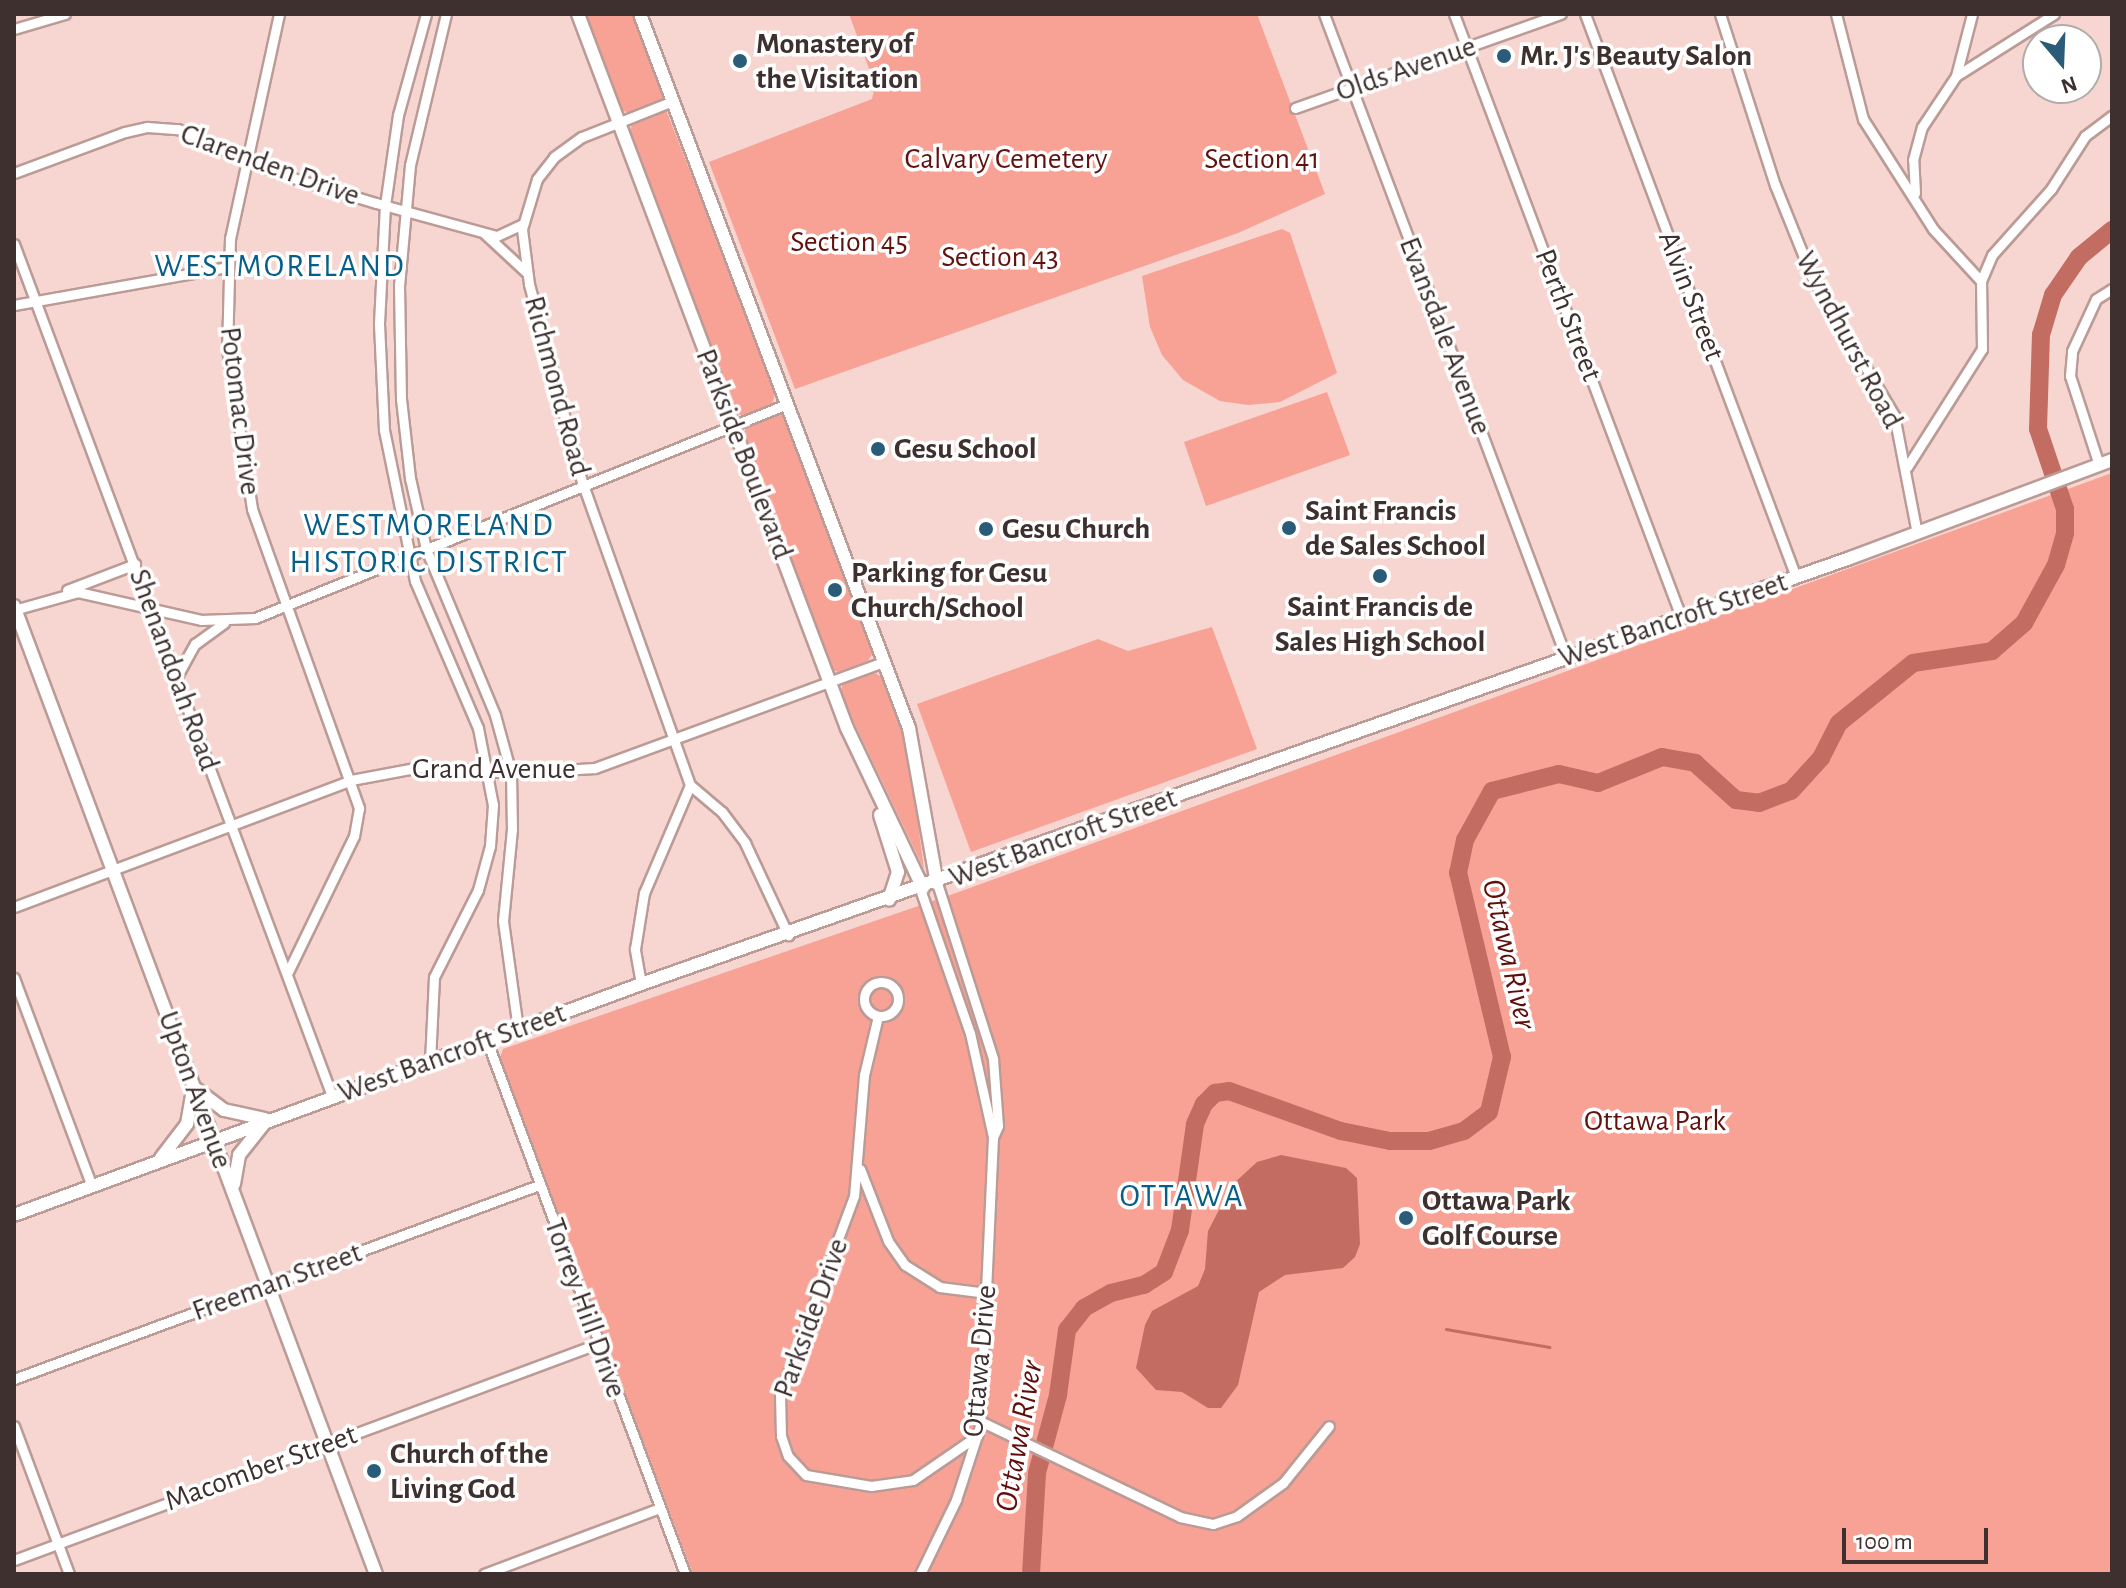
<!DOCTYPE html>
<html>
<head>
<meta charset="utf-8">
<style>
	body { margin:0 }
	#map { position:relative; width:2126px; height:1588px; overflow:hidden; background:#f7d5d0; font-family:"Alegreya Sans",sans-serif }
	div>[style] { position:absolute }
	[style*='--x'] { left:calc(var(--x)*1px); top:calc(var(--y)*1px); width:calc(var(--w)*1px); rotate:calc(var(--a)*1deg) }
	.green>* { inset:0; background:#f8a195 }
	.water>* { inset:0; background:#c36d62 }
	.stream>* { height:3px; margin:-1.5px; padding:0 1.5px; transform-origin:1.5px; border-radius:1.5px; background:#c36d62 }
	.river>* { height:18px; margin:-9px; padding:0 9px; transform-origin:9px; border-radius:9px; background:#c36d62 }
	.roads { filter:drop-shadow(2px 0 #bb9b96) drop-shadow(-2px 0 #bb9b96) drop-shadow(0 2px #bb9b96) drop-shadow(0 -2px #bb9b96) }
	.street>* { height:9px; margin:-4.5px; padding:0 4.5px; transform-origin:4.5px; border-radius:4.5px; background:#fff }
	.street>.ring { margin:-4.5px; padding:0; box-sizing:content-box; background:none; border:9px solid #fff; border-radius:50% }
	.secondary>* { height:12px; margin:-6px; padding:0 6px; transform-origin:6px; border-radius:6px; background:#fff }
	.dots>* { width:22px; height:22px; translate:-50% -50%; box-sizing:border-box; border:4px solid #fff; border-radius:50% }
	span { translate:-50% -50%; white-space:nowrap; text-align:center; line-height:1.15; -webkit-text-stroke:7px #fff; paint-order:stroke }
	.poi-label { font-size:30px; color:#3d302e; font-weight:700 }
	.left { translate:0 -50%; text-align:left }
	.street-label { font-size:30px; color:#3d302e }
	.park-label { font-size:30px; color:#62120e }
	.neighbourhood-label { font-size:32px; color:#075f89; letter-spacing:2px }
	.water-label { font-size:32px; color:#5f0f0b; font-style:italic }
	.frame { position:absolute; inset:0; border:16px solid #3d302e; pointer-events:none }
	.north { position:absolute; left:2022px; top:24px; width:80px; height:80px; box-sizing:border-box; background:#fff; border:2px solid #b1acab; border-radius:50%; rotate:161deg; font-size:22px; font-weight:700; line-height:32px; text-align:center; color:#3d302e }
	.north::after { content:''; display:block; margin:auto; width:28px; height:36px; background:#2a5b79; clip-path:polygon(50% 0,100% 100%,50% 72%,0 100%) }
	.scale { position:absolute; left:1842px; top:1528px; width:146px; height:36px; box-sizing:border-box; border:4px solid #3d302e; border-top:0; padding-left:10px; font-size:24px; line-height:28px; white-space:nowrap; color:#3d302e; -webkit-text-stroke:6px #fff; paint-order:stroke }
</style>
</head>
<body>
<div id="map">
	<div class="green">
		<i style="clip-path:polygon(584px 14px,634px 14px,664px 92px,662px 99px,629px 113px,619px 109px)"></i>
		<i style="clip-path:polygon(849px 14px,1257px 14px,1325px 194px,1238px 233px,795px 389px,709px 162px,872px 99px,875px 85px)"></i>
		<i style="clip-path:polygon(666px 110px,776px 391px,772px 404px,742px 416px,734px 411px,629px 136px,632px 124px)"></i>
		<i style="clip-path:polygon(1282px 229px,1290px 233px,1337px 373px,1280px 402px,1248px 405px,1220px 401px,1183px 380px,1162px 355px,1150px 327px,1142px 276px)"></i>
		<i style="clip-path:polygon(1327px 392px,1350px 455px,1206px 506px,1184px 442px)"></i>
		<i style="clip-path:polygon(779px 414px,786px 418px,874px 651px,868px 661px,838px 672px,831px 669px,743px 435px,746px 428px)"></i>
		<i style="clip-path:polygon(2112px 473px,2112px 1574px,693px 1574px,500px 1058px,503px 1049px,956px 893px)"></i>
		<i style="clip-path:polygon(1212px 627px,1257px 749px,971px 852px,917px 704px,1098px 639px,1128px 651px)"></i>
		<i style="clip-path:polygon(873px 672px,884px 678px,908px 750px,924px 869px,840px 693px,843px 684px)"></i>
	</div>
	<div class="water">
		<i style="clip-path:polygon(1281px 1155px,1346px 1168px,1357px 1178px,1360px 1244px,1355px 1257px,1343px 1268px,1285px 1275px,1259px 1292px,1238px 1385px,1221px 1408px,1208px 1408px,1182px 1392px,1156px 1390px,1136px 1368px,1145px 1325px,1152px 1311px,1198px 1286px,1205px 1269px,1208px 1231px,1232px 1185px,1257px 1162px)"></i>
	</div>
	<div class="stream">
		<i style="--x:1446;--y:1329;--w:105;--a:9.9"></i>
	</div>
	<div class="river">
		<i style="--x:1031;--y:1574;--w:101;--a:-86.6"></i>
		<i style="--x:1037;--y:1473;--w:81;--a:-74.9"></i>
		<i style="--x:1058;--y:1395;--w:66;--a:-82.1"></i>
		<i style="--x:1067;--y:1330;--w:28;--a:-52"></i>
		<i style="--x:1084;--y:1308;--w:31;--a:-29"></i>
		<i style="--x:1111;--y:1293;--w:34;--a:-14"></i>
		<i style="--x:1144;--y:1285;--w:24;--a:-33"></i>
		<i style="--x:1164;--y:1272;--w:45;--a:-69.1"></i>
		<i style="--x:1180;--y:1230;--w:107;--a:-81.9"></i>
		<i style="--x:1195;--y:1124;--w:22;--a:-66"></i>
		<i style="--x:1204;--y:1104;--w:16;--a:-45"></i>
		<i style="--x:1215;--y:1093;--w:14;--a:-8"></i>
		<i style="--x:1229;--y:1091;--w:119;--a:19.7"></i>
		<i style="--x:1341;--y:1131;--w:50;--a:11.5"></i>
		<i style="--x:1390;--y:1141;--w:39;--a:0"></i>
		<i style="--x:1429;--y:1141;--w:36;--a:-16"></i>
		<i style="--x:1464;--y:1131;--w:31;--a:-37"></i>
		<i style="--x:1489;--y:1112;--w:57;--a:-76.7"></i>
		<i style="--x:1502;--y:1057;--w:189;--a:-103.4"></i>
		<i style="--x:1458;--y:873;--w:34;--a:-78"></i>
		<i style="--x:1465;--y:840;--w:56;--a:-61.1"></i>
		<i style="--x:1492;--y:791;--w:69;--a:-14.2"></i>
		<i style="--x:1559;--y:774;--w:40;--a:13"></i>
		<i style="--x:1598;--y:783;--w:69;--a:-22.1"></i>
		<i style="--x:1662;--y:757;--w:34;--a:10"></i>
		<i style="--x:1695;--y:763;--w:55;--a:42.1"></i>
		<i style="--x:1736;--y:800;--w:23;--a:7"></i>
		<i style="--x:1759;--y:803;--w:34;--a:-21"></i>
		<i style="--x:1791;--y:791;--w:45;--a:-47.7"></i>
		<i style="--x:1821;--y:758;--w:39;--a:-63"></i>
		<i style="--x:1839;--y:723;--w:95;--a:-39"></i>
		<i style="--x:1913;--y:663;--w:80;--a:-8.6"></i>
		<i style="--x:1992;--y:651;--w:43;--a:-41.2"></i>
		<i style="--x:2024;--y:623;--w:66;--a:-61.1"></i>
		<i style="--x:2056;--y:565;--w:33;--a:-74"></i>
		<i style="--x:2065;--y:533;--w:24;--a:-90"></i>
		<i style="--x:2065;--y:509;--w:84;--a:-108.6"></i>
		<i style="--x:2038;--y:429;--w:94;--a:-88.2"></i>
		<i style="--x:2041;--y:335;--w:42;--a:-73.3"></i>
		<i style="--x:2053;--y:295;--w:46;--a:-55.6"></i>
		<i style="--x:2079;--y:257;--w:43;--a:-39.3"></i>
	</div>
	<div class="roads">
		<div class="street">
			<i style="--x:279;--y:14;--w:229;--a:102.3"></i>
			<i style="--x:230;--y:238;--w:111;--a:91.5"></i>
			<i style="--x:227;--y:349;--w:162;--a:81.1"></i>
			<i style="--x:252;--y:509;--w:318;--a:70.3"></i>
			<i style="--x:359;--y:808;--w:28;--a:100"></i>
			<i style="--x:354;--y:836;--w:151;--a:115.9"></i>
			<i style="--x:426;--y:14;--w:105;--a:105.5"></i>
			<i style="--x:398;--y:115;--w:91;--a:98.2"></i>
			<i style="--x:385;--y:205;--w:119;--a:92.9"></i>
			<i style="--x:379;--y:324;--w:106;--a:87.3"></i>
			<i style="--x:384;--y:430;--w:154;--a:78.4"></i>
			<i style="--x:415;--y:581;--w:160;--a:66.8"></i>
			<i style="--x:478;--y:728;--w:78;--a:79"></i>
			<i style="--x:493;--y:805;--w:41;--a:94.2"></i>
			<i style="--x:490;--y:846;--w:46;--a:105.3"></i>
			<i style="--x:478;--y:890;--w:97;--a:116.8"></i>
			<i style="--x:434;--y:977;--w:84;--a:92.7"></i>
			<i style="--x:446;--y:14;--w:155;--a:103.4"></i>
			<i style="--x:410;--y:165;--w:121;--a:95.2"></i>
			<i style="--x:399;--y:285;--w:114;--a:89"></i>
			<i style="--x:401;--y:399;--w:80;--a:83.5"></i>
			<i style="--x:410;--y:478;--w:73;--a:77.3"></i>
			<i style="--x:426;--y:549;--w:180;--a:67.4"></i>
			<i style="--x:495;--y:715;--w:60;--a:74.6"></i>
			<i style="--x:511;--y:773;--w:56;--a:89"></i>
			<i style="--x:512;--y:829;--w:92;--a:95.6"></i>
			<i style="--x:503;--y:921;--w:109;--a:82.1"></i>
			<i style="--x:1324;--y:14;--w:687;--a:69.38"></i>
			<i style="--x:1454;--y:14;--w:644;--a:69.37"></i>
			<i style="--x:1585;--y:14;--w:601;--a:69.46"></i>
			<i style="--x:1720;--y:14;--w:180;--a:72.2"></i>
			<i style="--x:1775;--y:185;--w:99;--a:68.1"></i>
			<i style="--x:1812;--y:277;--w:161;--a:59.3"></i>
			<i style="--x:1894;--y:415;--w:120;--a:79"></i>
			<i style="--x:1836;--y:14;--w:108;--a:75.6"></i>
			<i style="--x:1863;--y:119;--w:130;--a:57.5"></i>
			<i style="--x:1933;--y:229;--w:71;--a:47.3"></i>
			<i style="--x:14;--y:29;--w:53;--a:-16.4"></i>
			<i style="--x:1956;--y:76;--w:64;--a:-75.5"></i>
			<i style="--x:1295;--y:108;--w:282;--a:-19.5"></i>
			<i style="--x:14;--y:173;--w:118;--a:-20.3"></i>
			<i style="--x:125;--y:132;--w:23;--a:-13"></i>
			<i style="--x:147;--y:127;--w:31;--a:4"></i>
			<i style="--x:178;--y:129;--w:115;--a:23.7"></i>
			<i style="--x:283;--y:175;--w:97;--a:16.8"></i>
			<i style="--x:376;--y:203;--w:125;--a:15.3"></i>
			<i style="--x:497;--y:236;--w:29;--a:-25"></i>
			<i style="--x:1915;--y:193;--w:33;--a:-93"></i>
			<i style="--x:1913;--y:160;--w:34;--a:-75"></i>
			<i style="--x:1922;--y:127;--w:61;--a:-56.3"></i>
			<i style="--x:1956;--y:76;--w:116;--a:-32.3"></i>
			<i style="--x:485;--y:234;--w:57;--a:42.9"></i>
			<i style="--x:14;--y:244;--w:909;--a:69.53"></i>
			<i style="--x:14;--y:305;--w:216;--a:-10.1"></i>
			<i style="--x:2099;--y:465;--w:94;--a:-108"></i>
			<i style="--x:2070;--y:376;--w:25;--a:-85"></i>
			<i style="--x:2072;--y:351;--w:57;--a:-65.2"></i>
			<i style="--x:2096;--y:299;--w:19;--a:-32"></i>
			<i style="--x:1907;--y:467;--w:140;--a:-57.6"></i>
			<i style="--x:1982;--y:349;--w:68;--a:-90.8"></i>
			<i style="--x:1981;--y:281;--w:28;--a:-67"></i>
			<i style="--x:1992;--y:255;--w:89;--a:-48.2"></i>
			<i style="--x:2051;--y:189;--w:63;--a:-57.3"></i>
			<i style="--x:2085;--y:136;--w:34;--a:-37"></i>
			<i style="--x:67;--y:590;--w:73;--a:-20.9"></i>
			<i style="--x:14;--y:610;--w:66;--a:-15.7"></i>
			<i style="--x:78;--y:592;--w:126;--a:12.8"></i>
			<i style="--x:201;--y:620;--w:54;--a:-2.1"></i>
			<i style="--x:255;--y:618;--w:573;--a:-21.91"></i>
			<i style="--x:177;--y:676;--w:37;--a:-61"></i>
			<i style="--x:195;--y:644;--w:36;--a:-36"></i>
			<i style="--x:690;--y:785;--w:42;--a:40.2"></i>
			<i style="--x:722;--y:812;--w:39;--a:53"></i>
			<i style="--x:745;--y:843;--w:102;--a:64.9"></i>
			<i style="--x:937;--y:883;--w:185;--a:72.3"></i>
			<i style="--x:993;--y:1059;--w:67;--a:85.7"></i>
			<i style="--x:998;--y:1126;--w:12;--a:114"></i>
			<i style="--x:920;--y:889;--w:152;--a:70.9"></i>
			<i style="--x:970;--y:1033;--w:107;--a:77.5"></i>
			<i style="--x:993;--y:1137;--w:289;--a:92.6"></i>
			<i style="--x:980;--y:1426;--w:78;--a:108"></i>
			<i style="--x:956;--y:1500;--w:82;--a:115.9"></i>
			<i style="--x:14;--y:907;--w:360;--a:-20.6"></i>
			<i style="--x:351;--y:780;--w:76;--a:-10.6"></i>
			<i style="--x:426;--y:766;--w:85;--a:4.7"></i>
			<i style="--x:511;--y:773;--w:84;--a:-3.4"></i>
			<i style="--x:595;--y:768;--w:307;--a:-20.2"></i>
			<i style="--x:14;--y:978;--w:220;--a:69.5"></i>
			<i class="ring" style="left:864px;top:982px;width:25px;height:25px"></i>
			<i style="--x:641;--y:984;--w:36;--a:-100"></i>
			<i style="--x:635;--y:949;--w:57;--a:-80.9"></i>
			<i style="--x:644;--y:893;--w:117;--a:-66.9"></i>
			<i style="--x:690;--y:785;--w:322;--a:-109.6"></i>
			<i style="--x:582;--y:482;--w:205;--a:-105"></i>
			<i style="--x:529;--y:284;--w:55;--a:-97.3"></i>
			<i style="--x:522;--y:229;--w:52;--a:-73.3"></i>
			<i style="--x:537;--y:179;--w:28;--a:-52"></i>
			<i style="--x:554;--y:157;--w:34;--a:-36"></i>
			<i style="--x:582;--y:137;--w:98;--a:-21.6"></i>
			<i style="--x:878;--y:1016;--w:61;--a:103.3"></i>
			<i style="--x:864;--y:1075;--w:121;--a:94.7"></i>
			<i style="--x:854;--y:1196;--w:212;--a:110.4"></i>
			<i style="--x:780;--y:1395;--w:41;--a:88.6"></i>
			<i style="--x:781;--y:1436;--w:21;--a:71"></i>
			<i style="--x:788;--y:1456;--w:26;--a:47"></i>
			<i style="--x:806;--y:1475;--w:66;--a:9.6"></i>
			<i style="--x:871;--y:1486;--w:42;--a:-8.1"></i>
			<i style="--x:913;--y:1480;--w:78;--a:-34.5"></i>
			<i style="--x:487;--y:1041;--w:569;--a:69.62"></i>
			<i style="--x:860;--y:1169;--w:77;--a:68.7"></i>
			<i style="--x:888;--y:1241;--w:29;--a:55"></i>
			<i style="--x:905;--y:1265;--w:41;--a:32.2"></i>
			<i style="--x:940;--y:1287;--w:47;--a:7.3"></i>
			<i style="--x:14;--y:1379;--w:560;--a:-20.28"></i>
			<i style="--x:980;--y:1421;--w:222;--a:25.6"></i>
			<i style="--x:1180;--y:1517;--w:34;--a:12"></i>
			<i style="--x:1213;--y:1524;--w:25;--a:-18"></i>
			<i style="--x:1237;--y:1516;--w:57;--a:-35.7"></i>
			<i style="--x:1283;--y:1483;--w:73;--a:-51.1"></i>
			<i style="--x:14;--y:1426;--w:158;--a:69.6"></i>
			<i style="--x:14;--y:1560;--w:622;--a:-20.33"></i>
			<i style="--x:484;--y:1574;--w:188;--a:-20.6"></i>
		</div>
		<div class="secondary">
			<i style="--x:578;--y:14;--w:763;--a:69.36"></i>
			<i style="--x:847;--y:728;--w:177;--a:64.6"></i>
			<i style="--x:640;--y:14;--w:763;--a:69.36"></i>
			<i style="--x:909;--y:728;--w:158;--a:79.8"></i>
			<i style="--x:14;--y:606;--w:1033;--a:69.5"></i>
			<i style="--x:880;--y:815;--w:60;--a:72.5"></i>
			<i style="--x:898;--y:872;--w:29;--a:108"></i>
			<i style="--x:196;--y:1089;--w:35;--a:37"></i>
			<i style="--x:224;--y:1110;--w:42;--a:12.4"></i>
			<i style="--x:161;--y:1158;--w:43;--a:-52.6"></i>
			<i style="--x:187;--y:1124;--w:35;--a:-80"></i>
			<i style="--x:234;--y:1184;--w:29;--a:-80"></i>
			<i style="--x:239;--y:1155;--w:43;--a:-51.5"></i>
			<i style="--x:14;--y:1215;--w:668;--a:-20.22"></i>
			<i style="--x:641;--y:984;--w:1282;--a:-19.41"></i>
			<i style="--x:1850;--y:558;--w:280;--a:-20.5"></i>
		</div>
	</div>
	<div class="dots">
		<i style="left:1504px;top:56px;background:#2a5b79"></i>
		<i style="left:740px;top:61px;background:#2a5b79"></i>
		<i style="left:878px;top:449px;background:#2a5b79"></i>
		<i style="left:1289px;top:528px;background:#2a5b79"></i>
		<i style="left:986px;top:529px;background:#2a5b79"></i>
		<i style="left:1380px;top:576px;background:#2a5b79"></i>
		<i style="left:835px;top:590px;background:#2a5b79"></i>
		<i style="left:1406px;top:1218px;background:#2a5b79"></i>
		<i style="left:374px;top:1471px;background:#2a5b79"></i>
	</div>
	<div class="poi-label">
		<span class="left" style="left:756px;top:61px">Monastery of<br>the Visitation</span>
		<span class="left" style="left:1520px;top:56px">Mr. J's Beauty Salon</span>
		<span class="left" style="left:894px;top:449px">Gesu School</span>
		<span class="left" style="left:1305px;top:528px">Saint Francis<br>de Sales School</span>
		<span class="left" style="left:1002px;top:529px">Gesu Church</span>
		<span class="left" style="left:851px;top:590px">Parking for Gesu<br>Church/School</span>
		<span style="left:1380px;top:624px">Saint Francis de<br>Sales High School</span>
		<span class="left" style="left:1422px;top:1218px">Ottawa Park<br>Golf Course</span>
		<span class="left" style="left:390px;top:1471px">Church of the<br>Living God</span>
	</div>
	<div class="street-label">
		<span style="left:1406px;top:69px;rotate:-19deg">Olds Avenue</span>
		<span style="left:270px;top:165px;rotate:20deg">Clarenden Drive</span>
		<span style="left:1691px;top:296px;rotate:69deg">Alvin Street</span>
		<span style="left:1568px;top:315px;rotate:69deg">Perth Street</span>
		<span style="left:1445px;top:336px;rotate:69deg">Evansdale Avenue</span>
		<span style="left:1849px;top:340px;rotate:62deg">Wyndhurst Road</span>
		<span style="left:557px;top:386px;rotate:75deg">Richmond Road</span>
		<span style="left:240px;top:411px;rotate:83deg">Potomac Drive</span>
		<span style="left:744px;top:454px;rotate:69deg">Parkside Boulevard</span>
		<span style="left:1673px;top:620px;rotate:-19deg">West Bancroft Street</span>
		<span style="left:174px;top:670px;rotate:70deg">Shenandoah Road</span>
		<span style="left:494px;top:769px">Grand Avenue</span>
		<span style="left:1063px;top:838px;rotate:-20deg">West Bancroft Street</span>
		<span style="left:452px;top:1053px;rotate:-20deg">West Bancroft Street</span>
		<span style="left:195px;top:1090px;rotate:70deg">Upton Avenue</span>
		<span style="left:277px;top:1282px;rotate:-20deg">Freeman Street</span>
		<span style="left:585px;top:1308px;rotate:70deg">Torrey Hill Drive</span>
		<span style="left:811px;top:1318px;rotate:-70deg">Parkside Drive</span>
		<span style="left:980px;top:1361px;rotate:-85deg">Ottawa Drive</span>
		<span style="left:261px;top:1468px;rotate:-20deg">Macomber Street</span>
	</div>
	<div class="park-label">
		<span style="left:1006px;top:159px">Calvary Cemetery</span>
		<span style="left:1262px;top:159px">Section 41</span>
		<span style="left:849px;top:242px">Section 45</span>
		<span style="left:1000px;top:257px">Section 43</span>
		<span style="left:1655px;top:1121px">Ottawa Park</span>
	</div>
	<div class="neighbourhood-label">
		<span style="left:280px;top:266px">WESTMORELAND</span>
		<span style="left:429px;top:544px">WESTMORELAND<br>HISTORIC DISTRICT</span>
		<span style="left:1182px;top:1196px">OTTAWA</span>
	</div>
	<div class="water-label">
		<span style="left:1509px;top:954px;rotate:77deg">Ottawa River</span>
		<span style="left:1019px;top:1436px;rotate:-80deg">Ottawa River</span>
	</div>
	<div class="frame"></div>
	<div class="north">N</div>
	<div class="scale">100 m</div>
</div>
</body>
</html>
